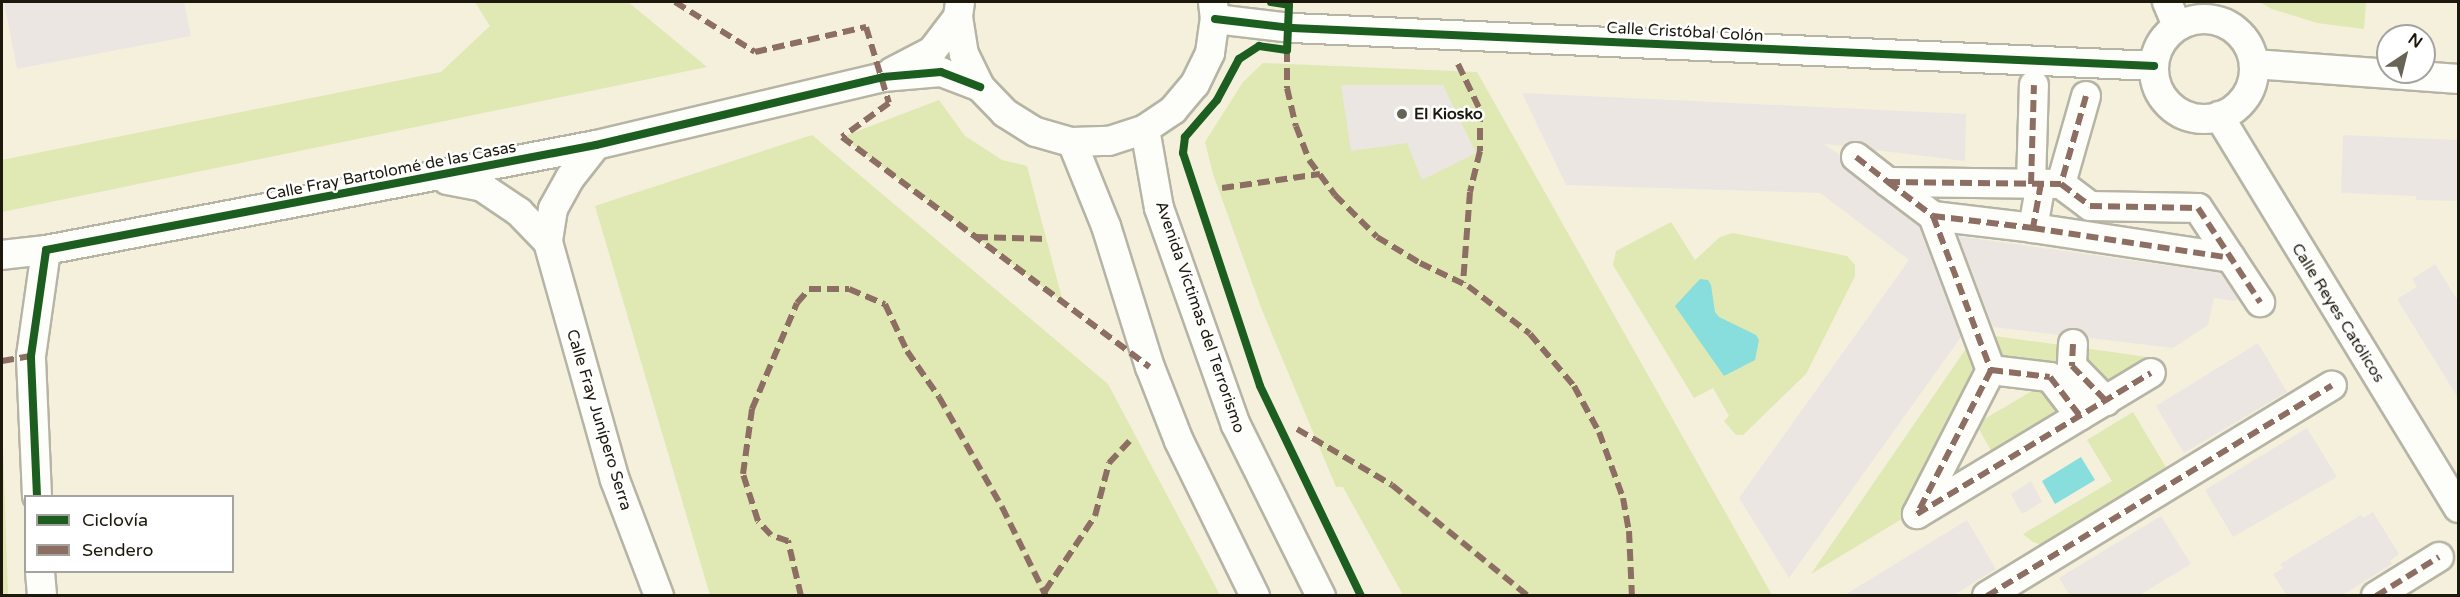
<!DOCTYPE html>
<html>
<head>
<meta charset="utf-8">
<style>
	body { margin:0 }
	#map { position:relative; width:2460px; height:597px; overflow:hidden; background:#f4f0dc; font-family:"Varela Round",sans-serif }
	div>[style] { position:absolute }
	[style*='--x'] { left:calc(var(--x)*1px); top:calc(var(--y)*1px); width:calc(var(--w)*1px); rotate:calc(var(--a)*1deg) }
	.green>* { inset:0; background:#e0e8b3 }
	.water>* { inset:0; background:#88dedd }
	.building>* { inset:0; background:#ece6e3 }
	.roads { filter:drop-shadow(2px 0 #b6b4a4) drop-shadow(-2px 0 #b6b4a4) drop-shadow(0 2px #b6b4a4) drop-shadow(0 -2px #b6b4a4) }
	.minor>* { height:28px; margin:-14px; padding:0 14px; transform-origin:14px; border-radius:14px; background:#fdfdfa }
	.minor>.ring { margin:-14px; padding:0; box-sizing:content-box; background:none; border:28px solid #fdfdfa; border-radius:50% }
	.quiet>* { height:6px; margin-top:-3px; transform-origin:0; background:repeating-linear-gradient(90deg,#8d6e63 0 12px,transparent 0 18px) }
	.cycleway>* { height:8px; margin:-4px; padding:0 4px; transform-origin:4px; border-radius:4px; background:#1b5e20 }
	.dots>* { width:16px; height:16px; translate:-50% -50%; box-sizing:border-box; border:3px solid #fff; border-radius:50% }
	span { translate:-50% -50%; white-space:nowrap; text-align:center; line-height:1.15; -webkit-text-stroke:5px #fff; paint-order:stroke }
	.street-label { font-size:16px; color:#1c190c }
	.poi-label { font-size:16px; color:#1c190c; font-weight:700 }
	.left { translate:0 -50%; text-align:left }
	.frame { position:absolute; inset:0; border:3px solid #1c190c; pointer-events:none }
	.legend { position:absolute; left:24px; top:495px; width:210px; height:78px; box-sizing:border-box; background:#fff; border:2px solid #a4a39e; margin:0; padding:8px 10px; list-style:none; font-size:18px; color:#1c190c }
	.legend li { display:flex; align-items:center; gap:12px; height:30px }
	.legend b { width:30px; border:2px solid #a4a39e }
	.north { position:absolute; left:2376px; top:24px; width:60px; height:60px; box-sizing:border-box; background:#fff; border:2px solid #a4a39e; border-radius:50%; rotate:35deg; font-size:16px; font-weight:700; line-height:24px; text-align:center; color:#1c190c }
	.north::after { content:''; display:block; margin:auto; width:21px; height:27px; background:#686455; clip-path:polygon(50% 0,100% 100%,50% 72%,0 100%) }
</style>
</head>
<body>
<div id="map">
	<div class="green">
		<i style="clip-path:polygon(475px 2px,628px 2px,707px 67px,2px 212px,2px 160px,441px 72px,490px 26px)"></i>
		<i style="clip-path:polygon(2259px 2px,2366px 2px,2364px 29px,2317px 23px,2272px 9px)"></i>
		<i style="clip-path:polygon(1263px 63px,1477px 72px,1772px 595px,1403px 595px,1343px 487px,1336px 487px,1262px 310px,1213px 174px,1205px 142px,1243px 82px)"></i>
		<i style="clip-path:polygon(939px 100px,965px 136px,1002px 160px,1027px 166px,1063px 302px,842px 137px)"></i>
		<i style="clip-path:polygon(812px 135px,1108px 384px,1220px 595px,710px 595px,595px 206px)"></i>
		<i style="clip-path:polygon(1671px 222px,1695px 260px,1720px 237px,1733px 233px,1847px 256px,1855px 265px,1855px 276px,1806px 374px,1743px 435px,1736px 435px,1724px 421px,1729px 416px,1713px 388px,1694px 398px,1613px 265px,1616px 251px)"></i>
		<i style="clip-path:polygon(1987px 335px,2068px 346px,2066px 367px,2000px 366px)"></i>
		<i style="clip-path:polygon(1974px 337px,1981px 365px,1900px 520px,1811px 574px)"></i>
		<i style="clip-path:polygon(2077px 347px,2146px 357px,2151px 366px,2105px 396px)"></i>
		<i style="clip-path:polygon(2047px 382px,2069px 418px,1997px 461px,1976px 424px)"></i>
		<i style="clip-path:polygon(2133px 412px,2170px 474px,2045px 546px,2033px 542px,2023px 534px,2112px 481px,2087px 440px)"></i>
		<i style="clip-path:polygon(2px 417px,8px 595px,8px 596px,2px 595px)"></i>
	</div>
	<div class="water">
		<i style="clip-path:polygon(1700px 279px,1708px 280px,1711px 285px,1715px 312px,1719px 317px,1756px 335px,1759px 340px,1755px 360px,1724px 376px,1675px 306px)"></i>
		<i style="clip-path:polygon(2081px 457px,2095px 480px,2055px 504px,2042px 481px)"></i>
	</div>
	<div class="building">
		<i style="clip-path:polygon(4px 2px,184px 2px,191px 36px,17px 69px)"></i>
		<i style="clip-path:polygon(1341px 85px,1443px 85px,1476px 153px,1422px 180px,1407px 143px,1351px 151px)"></i>
		<i style="clip-path:polygon(1522px 93px,1966px 114px,1965px 161px,1874px 150px,1858px 141px,1844px 146px,1824px 144px,1840px 155px,1846px 170px,1919px 226px,1961px 337px,1789px 578px,1739px 498px,1909px 260px,1820px 193px,1566px 185px)"></i>
		<i style="clip-path:polygon(2343px 135px,2458px 140px,2458px 201px,2416px 200px,2416px 196px,2341px 193px)"></i>
		<i style="clip-path:polygon(1958px 236px,2221px 273px,2238px 299px,2234px 301px,2214px 298px,2208px 325px,2173px 348px,2088px 338px,2082px 330px,2074px 328px,2066px 329px,2059px 335px,1993px 327px)"></i>
		<i style="clip-path:polygon(2435px 264px,2458px 301px,2458px 398px,2397px 299px,2417px 287px,2412px 279px)"></i>
		<i style="clip-path:polygon(2258px 343px,2287px 392px,2184px 453px,2156px 406px)"></i>
		<i style="clip-path:polygon(2307px 428px,2337px 477px,2233px 537px,2205px 490px)"></i>
		<i style="clip-path:polygon(2031px 481px,2042px 502px,2022px 514px,2011px 494px)"></i>
		<i style="clip-path:polygon(2373px 512px,2399px 554px,2390px 561px,2392px 564px,2341px 596px,2287px 596px,2273px 574px,2283px 568px,2280px 564px,2361px 515px,2363px 518px)"></i>
		<i style="clip-path:polygon(2161px 516px,2191px 564px,2138px 596px,2070px 596px,2059px 578px)"></i>
		<i style="clip-path:polygon(1967px 520px,1996px 569px,1952px 596px,1843px 596px)"></i>
	</div>
	<div class="roads">
		<div class="minor">
			<i style="--x:960;--y:2;--w:15;--a:98"></i>
			<i style="--x:958;--y:17;--w:37;--a:81"></i>
			<i style="--x:964;--y:54;--w:37;--a:64"></i>
			<i style="--x:980;--y:87;--w:36;--a:46"></i>
			<i style="--x:1005;--y:113;--w:36;--a:32"></i>
			<i style="--x:1036;--y:132;--w:37;--a:16"></i>
			<i style="--x:1072;--y:142;--w:37;--a:-2"></i>
			<i style="--x:1109;--y:141;--w:38;--a:-18"></i>
			<i style="--x:1145;--y:129;--w:34;--a:-34"></i>
			<i style="--x:1173;--y:110;--w:34;--a:-50"></i>
			<i style="--x:1195;--y:84;--w:34;--a:-64"></i>
			<i style="--x:1210;--y:53;--w:34;--a:-82"></i>
			<i style="--x:1215;--y:19;--w:17;--a:-97"></i>
			<i style="--x:2167;--y:2;--w:26;--a:67"></i>
			<i style="--x:1215;--y:19;--w:78;--a:6.7"></i>
			<i style="--x:1292;--y:28;--w:863;--a:2.52"></i>
			<i class="ring" style="left:2154px;top:19px;width:72px;height:72px"></i>
			<i style="--x:2254;--y:64;--w:205;--a:4.2"></i>
			<i style="--x:892;--y:72;--w:45;--a:-27.7"></i>
			<i style="--x:932;--y:51;--w:43;--a:-52.6"></i>
			<i style="--x:2086;--y:96;--w:91;--a:105.9"></i>
			<i style="--x:2061;--y:184;--w:36;--a:37"></i>
			<i style="--x:2090;--y:206;--w:108;--a:1.1"></i>
			<i style="--x:2198;--y:208;--w:113;--a:56.6"></i>
			<i style="--x:2219;--y:116;--w:459;--a:58.6"></i>
			<i style="--x:1145;--y:129;--w:80;--a:80"></i>
			<i style="--x:1159;--y:208;--w:230;--a:70.5"></i>
			<i style="--x:1236;--y:425;--w:191;--a:63.6"></i>
			<i style="--x:1072;--y:142;--w:91;--a:68"></i>
			<i style="--x:1106;--y:226;--w:148;--a:72.7"></i>
			<i style="--x:1150;--y:367;--w:79;--a:68.6"></i>
			<i style="--x:1179;--y:441;--w:173;--a:63.9"></i>
			<i style="--x:596;--y:145;--w:42;--a:128.2"></i>
			<i style="--x:570;--y:178;--w:35;--a:119"></i>
			<i style="--x:553;--y:209;--w:33;--a:99"></i>
			<i style="--x:548;--y:242;--w:247;--a:74.3"></i>
			<i style="--x:615;--y:480;--w:124;--a:69.2"></i>
			<i style="--x:1856;--y:157;--w:41;--a:38"></i>
			<i style="--x:1888;--y:182;--w:171;--a:0.7"></i>
			<i style="--x:447;--y:180;--w:36;--a:11"></i>
			<i style="--x:482;--y:187;--w:45;--a:34"></i>
			<i style="--x:519;--y:212;--w:42;--a:46"></i>
			<i style="--x:1888;--y:182;--w:56;--a:37.1"></i>
			<i style="--x:1933;--y:216;--w:101;--a:6.8"></i>
			<i style="--x:2041;--y:183;--w:46;--a:100.1"></i>
			<i style="--x:2033;--y:228;--w:200;--a:8.6"></i>
			<i style="--x:2031;--y:184;--w:99;--a:-88.3"></i>
			<i style="--x:1933;--y:216;--w:165;--a:69.4"></i>
			<i style="--x:1991;--y:370;--w:162;--a:117.2"></i>
			<i style="--x:1917;--y:514;--w:273;--a:-31.1"></i>
			<i style="--x:2;--y:255;--w:44;--a:-6.5"></i>
			<i style="--x:2073;--y:344;--w:22;--a:93"></i>
			<i style="--x:2072;--y:366;--w:49;--a:45.8"></i>
			<i style="--x:1991;--y:370;--w:59;--a:6.8"></i>
			<i style="--x:2050;--y:377;--w:49;--a:52.4"></i>
			<i style="--x:37;--y:496;--w:140;--a:-92.5"></i>
			<i style="--x:31;--y:356;--w:107;--a:-81.9"></i>
			<i style="--x:46;--y:250;--w:560;--a:-10.81"></i>
			<i style="--x:596;--y:145;--w:295;--a:-13.3"></i>
			<i style="--x:883;--y:77;--w:58;--a:-4.9"></i>
			<i style="--x:941;--y:72;--w:42;--a:21"></i>
			<i style="--x:40;--y:572;--w:24;--a:85"></i>
			<i style="--x:1987;--y:596;--w:404;--a:-31.4"></i>
			<i style="--x:2376;--y:596;--w:74;--a:-31.8"></i>
		</div>
	</div>
	<div class="quiet">
		<i style="--x:675;--y:2;--w:94;--a:32"></i>
		<i style="--x:755;--y:52;--w:114;--a:-12.7"></i>
		<i style="--x:866;--y:27;--w:79;--a:73.2"></i>
		<i style="--x:889;--y:103;--w:58;--a:144.1"></i>
		<i style="--x:842;--y:137;--w:384;--a:36.8"></i>
		<i style="--x:1287;--y:50;--w:38;--a:90"></i>
		<i style="--x:1287;--y:88;--w:39;--a:77"></i>
		<i style="--x:1296;--y:126;--w:36;--a:69"></i>
		<i style="--x:1309;--y:160;--w:44;--a:53.4"></i>
		<i style="--x:1335;--y:195;--w:59;--a:45"></i>
		<i style="--x:1377;--y:237;--w:50;--a:31.2"></i>
		<i style="--x:1420;--y:263;--w:53;--a:25.6"></i>
		<i style="--x:1468;--y:286;--w:78;--a:37.7"></i>
		<i style="--x:1530;--y:334;--w:68;--a:49.8"></i>
		<i style="--x:1574;--y:386;--w:52;--a:61.5"></i>
		<i style="--x:1599;--y:432;--w:70;--a:70"></i>
		<i style="--x:1623;--y:498;--w:34;--a:80"></i>
		<i style="--x:1629;--y:531;--w:65;--a:87.4"></i>
		<i style="--x:1458;--y:64;--w:51;--a:64.4"></i>
		<i style="--x:1480;--y:110;--w:41;--a:90"></i>
		<i style="--x:1480;--y:151;--w:42;--a:103.7"></i>
		<i style="--x:1470;--y:192;--w:91;--a:94.4"></i>
		<i style="--x:2086;--y:96;--w:91;--a:105.9"></i>
		<i style="--x:2061;--y:184;--w:36;--a:37"></i>
		<i style="--x:2090;--y:206;--w:108;--a:1.1"></i>
		<i style="--x:2198;--y:208;--w:113;--a:56.6"></i>
		<i style="--x:1856;--y:157;--w:41;--a:38"></i>
		<i style="--x:1888;--y:182;--w:173;--a:0.7"></i>
		<i style="--x:1888;--y:182;--w:56;--a:37.1"></i>
		<i style="--x:1933;--y:216;--w:101;--a:6.8"></i>
		<i style="--x:2041;--y:183;--w:46;--a:100.1"></i>
		<i style="--x:2033;--y:228;--w:200;--a:8.6"></i>
		<i style="--x:2031;--y:184;--w:99;--a:-88.3"></i>
		<i style="--x:1222;--y:188;--w:99;--a:-8.1"></i>
		<i style="--x:1933;--y:216;--w:165;--a:69.4"></i>
		<i style="--x:1991;--y:370;--w:162;--a:117.2"></i>
		<i style="--x:1917;--y:514;--w:273;--a:-31.1"></i>
		<i style="--x:976;--y:237;--w:71;--a:1.6"></i>
		<i style="--x:2073;--y:344;--w:22;--a:93"></i>
		<i style="--x:2072;--y:366;--w:49;--a:45.8"></i>
		<i style="--x:2;--y:361;--w:29;--a:-10"></i>
		<i style="--x:1991;--y:370;--w:59;--a:6.8"></i>
		<i style="--x:2050;--y:377;--w:49;--a:52.4"></i>
		<i style="--x:1297;--y:429;--w:110;--a:30.5"></i>
		<i style="--x:1392;--y:485;--w:176;--a:39.2"></i>
		<i style="--x:1045;--y:591;--w:90;--a:-56.3"></i>
		<i style="--x:1095;--y:516;--w:55;--a:-75.2"></i>
		<i style="--x:1109;--y:463;--w:35;--a:-47"></i>
		<i style="--x:801;--y:596;--w:57;--a:-103.3"></i>
		<i style="--x:788;--y:541;--w:18;--a:-161"></i>
		<i style="--x:771;--y:535;--w:19;--a:-133"></i>
		<i style="--x:758;--y:521;--w:49;--a:-107.7"></i>
		<i style="--x:743;--y:474;--w:66;--a:-82.1"></i>
		<i style="--x:752;--y:409;--w:115;--a:-67"></i>
		<i style="--x:797;--y:303;--w:18;--a:-49"></i>
		<i style="--x:809;--y:289;--w:40;--a:0"></i>
		<i style="--x:849;--y:289;--w:39;--a:23"></i>
		<i style="--x:885;--y:304;--w:52;--a:64.9"></i>
		<i style="--x:907;--y:351;--w:56;--a:55.2"></i>
		<i style="--x:939;--y:397;--w:127;--a:60.2"></i>
		<i style="--x:1002;--y:507;--w:99;--a:63.7"></i>
		<i style="--x:1987;--y:596;--w:404;--a:-31.4"></i>
		<i style="--x:2376;--y:596;--w:74;--a:-31.8"></i>
	</div>
	<div class="cycleway">
		<i style="--x:1271;--y:2;--w:18;--a:9"></i>
		<i style="--x:1289;--y:5;--w:45;--a:92.5"></i>
		<i style="--x:1287;--y:50;--w:28;--a:-172"></i>
		<i style="--x:1259;--y:46;--w:24;--a:147"></i>
		<i style="--x:1239;--y:59;--w:47;--a:118.2"></i>
		<i style="--x:1217;--y:100;--w:49;--a:130.9"></i>
		<i style="--x:1185;--y:137;--w:16;--a:97"></i>
		<i style="--x:1183;--y:153;--w:245;--a:71.7"></i>
		<i style="--x:1260;--y:386;--w:233;--a:64.3"></i>
		<i style="--x:1215;--y:19;--w:78;--a:6.7"></i>
		<i style="--x:1292;--y:28;--w:863;--a:2.52"></i>
		<i style="--x:37;--y:496;--w:140;--a:-92.5"></i>
		<i style="--x:31;--y:356;--w:107;--a:-81.9"></i>
		<i style="--x:46;--y:250;--w:560;--a:-10.81"></i>
		<i style="--x:596;--y:145;--w:295;--a:-13.3"></i>
		<i style="--x:883;--y:77;--w:58;--a:-4.9"></i>
		<i style="--x:941;--y:72;--w:42;--a:21"></i>
	</div>
	<div class="dots">
		<i style="left:1402px;top:114px;background:#686455"></i>
	</div>
	<div class="street-label">
		<span style="left:1685px;top:32px;rotate:3deg">Calle Cristóbal Colón</span>
		<span style="left:391px;top:171px;rotate:-11deg">Calle Fray Bartolomé de las Casas</span>
		<span style="left:2338px;top:313px;rotate:58deg">Calle Reyes Católicos</span>
		<span style="left:1200px;top:317px;rotate:71deg">Avenida Víctimas del Terrorismo</span>
		<span style="left:599px;top:420px;rotate:73deg">Calle Fray Junípero Serra</span>
	</div>
	<div class="poi-label">
		<span class="left" style="left:1414px;top:114px">El Kiosko</span>
	</div>
	<div class="frame"></div>
	<ul class="legend">
	<li><b style="height:8px;background:#1b5e20"></b>Ciclovía</li>
	<li><b style="height:8px;background:#8d6e63"></b>Sendero</li>
	</ul>
	<div class="north">N</div>
</div>
</body>
</html>
